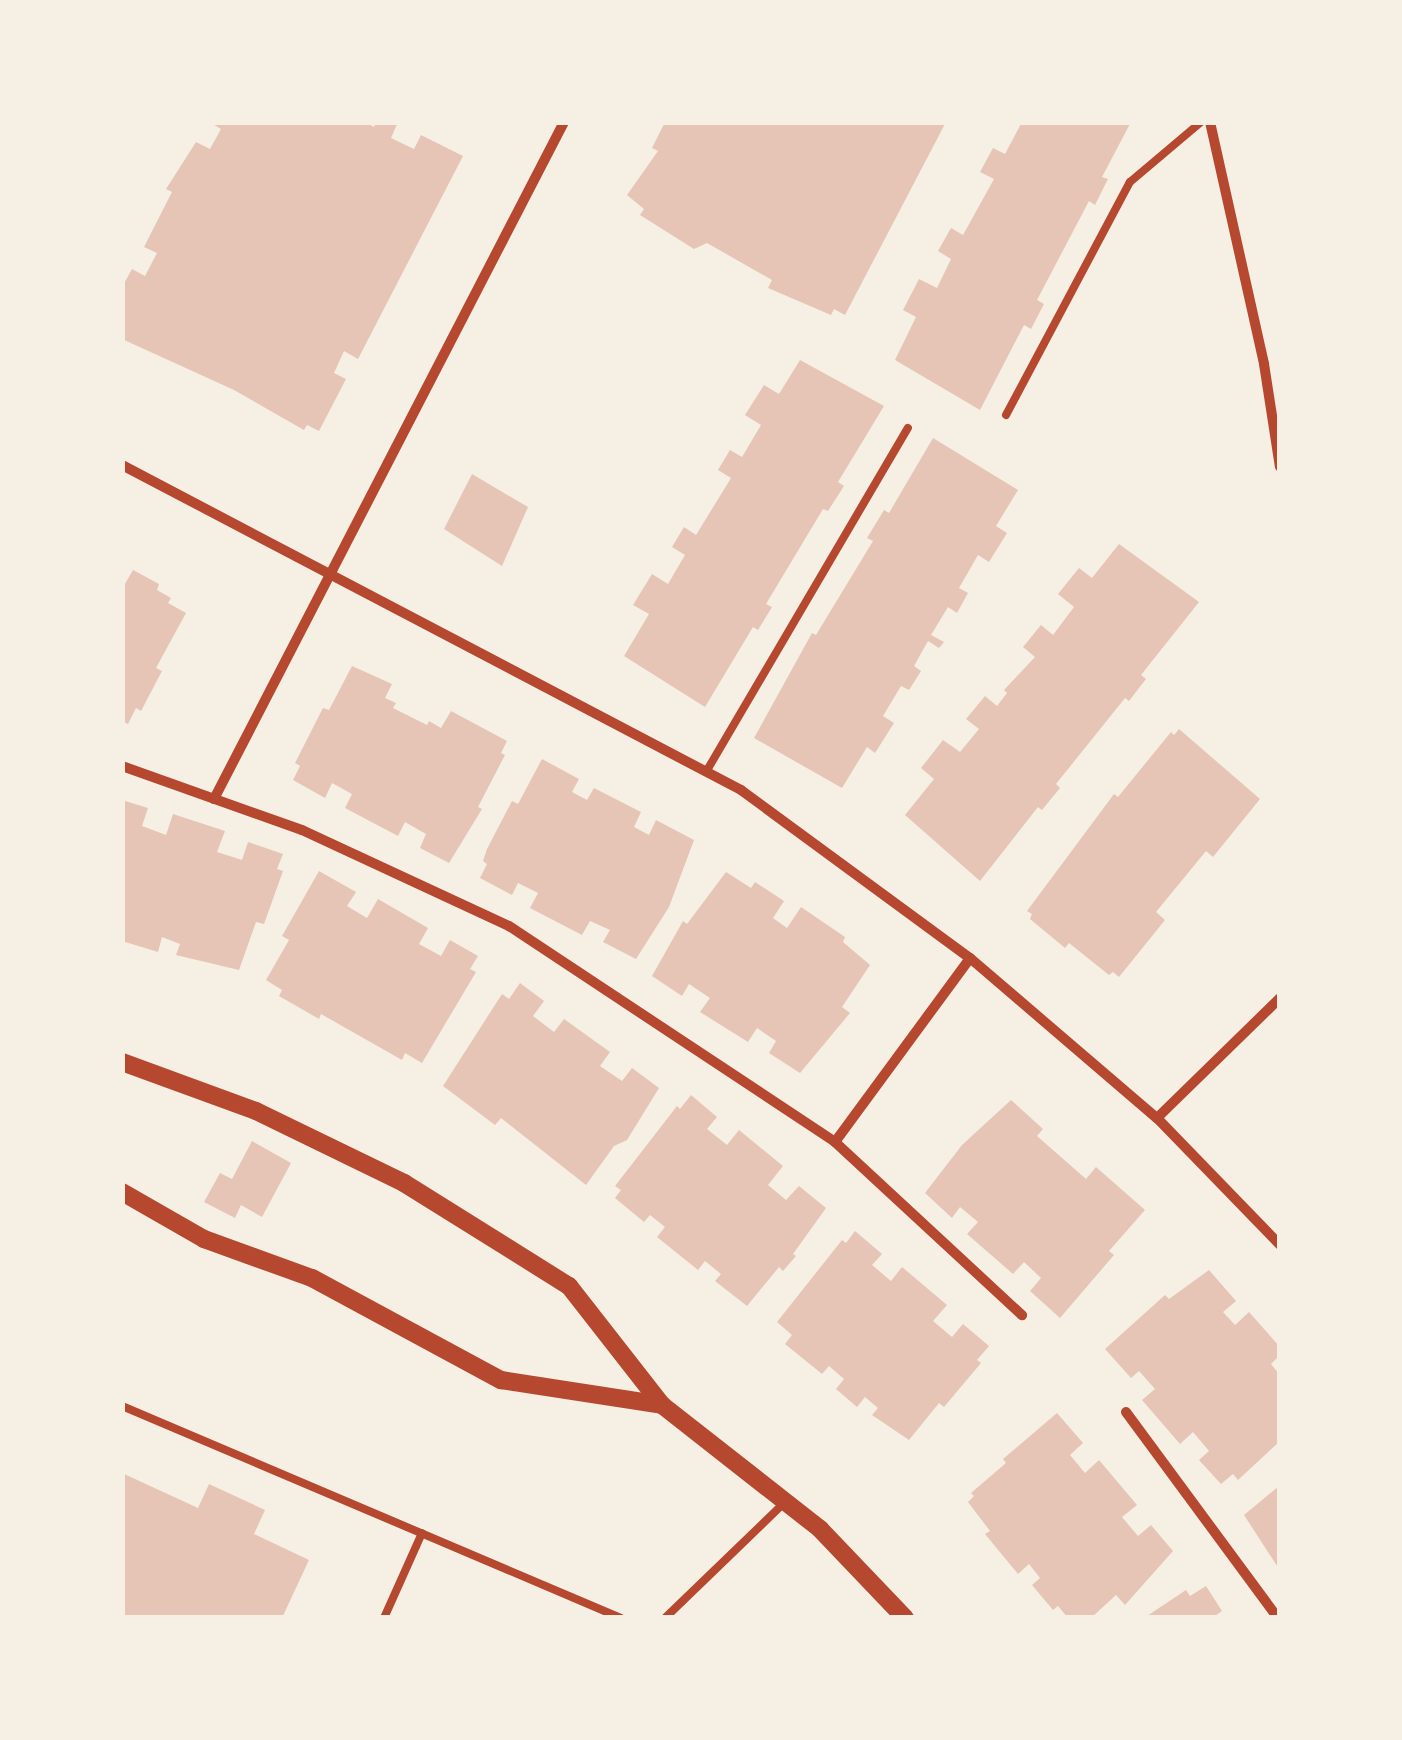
<!DOCTYPE html>
<html>
<head>
<meta charset="utf-8">
<style>
	body { margin:0 }
	#map { position:relative; width:1402px; height:1740px; overflow:hidden; background:#f6efe4; font-family:Quicksand,sans-serif }
	div>[style] { position:absolute }
	[style*='--x'] { left:calc(var(--x)*1px); top:calc(var(--y)*1px); width:calc(var(--w)*1px); rotate:calc(var(--a)*1deg) }
	.building>* { inset:0; background:#e6c5b7 }
	.service>* { height:8px; margin:-4px; padding:0 4px; transform-origin:4px; border-radius:4px; background:#b5482f }
	.minor>* { height:10px; margin:-5px; padding:0 5px; transform-origin:5px; border-radius:5px; background:#b5482f }
	.tertiary>* { height:18px; margin:-9px; padding:0 9px; transform-origin:9px; border-radius:9px; background:#b5482f }
	span { translate:-50% -50%; white-space:nowrap; text-align:center; line-height:1.15; -webkit-text-stroke:8px #f6efe4; paint-order:stroke }
	.frame { position:absolute; inset:0; border:125px solid #f6efe4; pointer-events:none }
</style>
</head>
<body>
<div id="map">
	<div class="building">
		<i style="clip-path:polygon(209px 122px,365px 122px,374px 127px,376px 122px,398px 122px,391px 138px,414px 149px,421px 135px,463px 156px,358px 359px,344px 351px,334px 373px,346px 379px,319px 431px,307px 425px,304px 430px,234px 390px,122px 339px,122px 287px,132px 269px,145px 276px,157px 253px,144px 247px,172px 192px,166px 189px,196px 142px,210px 149px,221px 129px)"></i>
		<i style="clip-path:polygon(665px 122px,946px 122px,845px 315px,834px 309px,831px 315px,768px 288px,772px 280px,707px 243px,694px 249px,640px 215px,644px 209px,627px 195px,658px 151px,652px 148px)"></i>
		<i style="clip-path:polygon(1022px 122px,1131px 122px,1102px 177px,1108px 179px,1095px 205px,1089px 201px,1037px 300px,1044px 304px,1031px 329px,1024px 325px,980px 410px,895px 360px,916px 317px,903px 310px,919px 279px,937px 288px,951px 259px,938px 251px,951px 228px,963px 235px,994px 179px,980px 172px,993px 148px,1005px 154px)"></i>
		<i style="clip-path:polygon(800px 360px,884px 406px,838px 482px,844px 486px,828px 511px,823px 509px,766px 604px,772px 607px,758px 630px,753px 627px,705px 707px,624px 656px,649px 614px,633px 605px,652px 574px,668px 584px,685px 555px,672px 547px,684px 527px,696px 535px,731px 478px,718px 470px,730px 450px,742px 457px,761px 425px,745px 415px,764px 385px,779px 394px)"></i>
		<i style="clip-path:polygon(933px 438px,1018px 490px,996px 526px,1007px 533px,989px 562px,978px 555px,959px 588px,968px 593px,957px 613px,948px 607px,931px 635px,944px 642px,939px 648px,928px 641px,914px 666px,921px 671px,909px 690px,901px 686px,883px 716px,894px 723px,875px 753px,867px 747px,842px 788px,754px 738px,812px 633px,816px 635px,873px 541px,867px 538px,884px 510px,889px 513px)"></i>
		<i style="clip-path:polygon(472px 474px,528px 507px,502px 566px,444px 529px)"></i>
		<i style="clip-path:polygon(1119px 544px,1199px 602px,1141px 675px,1146px 679px,1129px 701px,1125px 698px,1056px 784px,1060px 788px,1042px 810px,1038px 807px,980px 881px,905px 815px,934px 779px,921px 768px,943px 740px,960px 752px,979px 729px,966px 719px,985px 696px,997px 706px,1007px 693px,1004px 690px,1035px 657px,1023px 647px,1041px 625px,1053px 635px,1074px 607px,1058px 594px,1079px 568px,1092px 578px)"></i>
		<i style="clip-path:polygon(133px 570px,159px 584px,157px 590px,171px 598px,168px 603px,186px 613px,156px 668px,162px 671px,141px 711px,136px 708px,128px 724px,122px 721px,122px 589px)"></i>
		<i style="clip-path:polygon(352px 666px,392px 684px,385px 698px,396px 703px,393px 708px,427px 725px,429px 721px,441px 728px,451px 711px,507px 741px,501px 753px,505px 755px,478px 807px,482px 809px,449px 863px,420px 848px,426px 834px,405px 822px,398px 836px,345px 808px,352px 794px,332px 783px,325px 798px,293px 780px,300px 766px,295px 763px,323px 708px,329px 710px)"></i>
		<i style="clip-path:polygon(1179px 729px,1260px 799px,1213px 857px,1206px 851px,1156px 912px,1165px 920px,1119px 977px,1113px 972px,1109px 975px,1069px 943px,1065px 948px,1030px 919px,1032px 914px,1027px 911px,1114px 794px,1118px 797px,1171px 732px,1174px 735px)"></i>
		<i style="clip-path:polygon(542px 759px,579px 779px,572px 792px,587px 800px,594px 788px,641px 812px,634px 827px,649px 835px,656px 820px,694px 840px,669px 907px,636px 959px,603px 942px,610px 930px,590px 921px,582px 935px,530px 908px,538px 893px,518px 883px,512px 895px,480px 878px,487px 864px,483px 861px,487px 849px,512px 801px,518px 804px)"></i>
		<i style="clip-path:polygon(122px 800px,148px 808px,142px 826px,166px 835px,173px 814px,225px 831px,217px 852px,242px 860px,248px 842px,283px 854px,277px 869px,283px 871px,264px 924px,256px 922px,239px 970px,176px 955px,180px 944px,162px 937px,158px 952px,122px 941px)"></i>
		<i style="clip-path:polygon(319px 871px,356px 892px,347px 906px,367px 918px,378px 899px,428px 928px,419px 944px,441px 956px,450px 940px,478px 956px,470px 969px,476px 972px,422px 1063px,405px 1053px,402px 1060px,321px 1014px,319px 1019px,279px 996px,282px 990px,266px 980px,289px 940px,282px 936px)"></i>
		<i style="clip-path:polygon(726px 872px,751px 888px,755px 882px,784px 901px,773px 918px,787px 928px,801px 907px,845px 937px,843px 942px,870px 965px,842px 1007px,850px 1013px,800px 1073px,769px 1053px,776px 1041px,757px 1028px,748px 1042px,700px 1012px,710px 998px,689px 984px,682px 996px,652px 976px,683px 921px,687px 924px)"></i>
		<i style="clip-path:polygon(520px 983px,544px 1001px,533px 1016px,554px 1032px,564px 1019px,610px 1052px,600px 1066px,622px 1081px,632px 1068px,659px 1088px,627px 1140px,614px 1146px,586px 1185px,501px 1118px,495px 1125px,443px 1086px,502px 994px,509px 999px)"></i>
		<i style="clip-path:polygon(691px 1095px,717px 1117px,707px 1129px,727px 1145px,739px 1130px,783px 1166px,768px 1185px,786px 1200px,799px 1186px,826px 1208px,793px 1254px,796px 1256px,783px 1271px,779px 1267px,747px 1306px,715px 1281px,721px 1274px,705px 1261px,698px 1270px,657px 1237px,665px 1227px,650px 1215px,644px 1222px,615px 1198px,621px 1190px,615px 1186px,677px 1106px,680px 1109px)"></i>
		<i style="clip-path:polygon(1011px 1100px,1043px 1129px,1037px 1136px,1086px 1179px,1096px 1167px,1145px 1210px,1109px 1251px,1114px 1255px,1060px 1318px,1030px 1291px,1041px 1278px,1024px 1262px,1013px 1274px,967px 1234px,978px 1222px,960px 1207px,952px 1218px,925px 1193px,962px 1145px)"></i>
		<i style="clip-path:polygon(252px 1141px,291px 1163px,262px 1217px,241px 1205px,235px 1218px,204px 1202px,220px 1173px,232px 1179px)"></i>
		<i style="clip-path:polygon(855px 1231px,882px 1254px,872px 1265px,891px 1281px,902px 1267px,947px 1305px,933px 1321px,952px 1337px,963px 1324px,989px 1346px,977px 1360px,981px 1363px,944px 1407px,939px 1403px,909px 1440px,872px 1415px,878px 1408px,865px 1397px,857px 1407px,836px 1389px,844px 1379px,829px 1366px,822px 1374px,785px 1344px,792px 1335px,777px 1322px,842px 1240px,846px 1243px)"></i>
		<i style="clip-path:polygon(1209px 1270px,1236px 1301px,1223px 1312px,1235px 1325px,1249px 1312px,1279px 1346px,1279px 1356px,1271px 1364px,1279px 1374px,1279px 1442px,1238px 1480px,1233px 1474px,1221px 1484px,1199px 1460px,1209px 1451px,1193px 1432px,1180px 1444px,1142px 1400px,1155px 1389px,1139px 1371px,1131px 1378px,1105px 1349px,1165px 1295px,1169px 1299px)"></i>
		<i style="clip-path:polygon(1057px 1413px,1083px 1443px,1070px 1455px,1085px 1473px,1099px 1460px,1137px 1505px,1122px 1517px,1138px 1536px,1151px 1525px,1173px 1551px,1125px 1605px,1116px 1595px,1091px 1618px,1068px 1618px,1058px 1606px,1053px 1610px,1032px 1585px,1040px 1578px,1029px 1564px,1018px 1574px,985px 1534px,990px 1531px,968px 1502px,974px 1496px,971px 1493px,1006px 1463px,1003px 1459px)"></i>
		<i style="clip-path:polygon(122px 1473px,198px 1508px,209px 1484px,265px 1510px,254px 1534px,309px 1560px,282px 1618px,122px 1618px)"></i>
		<i style="clip-path:polygon(1279px 1486px,1279px 1569px,1244px 1515px)"></i>
		<i style="clip-path:polygon(1206px 1586px,1222px 1611px,1212px 1618px,1144px 1618px,1186px 1590px,1190px 1596px)"></i>
	</div>
	<div class="service">
		<i style="--x:1006;--y:415;--w:264;--a:-62"></i>
		<i style="--x:1130;--y:182;--w:93;--a:-40.2"></i>
		<i style="--x:706;--y:772;--w:399;--a:-59.6"></i>
		<i style="--x:122;--y:1406;--w:542;--a:23.02"></i>
		<i style="--x:384;--y:1618;--w:93;--a:-65.9"></i>
		<i style="--x:665;--y:1618;--w:167;--a:-44"></i>
	</div>
	<div class="minor">
		<i style="--x:1210;--y:122;--w:248;--a:77.4"></i>
		<i style="--x:1264;--y:364;--w:104;--a:81.2"></i>
		<i style="--x:122;--y:465;--w:699;--a:27.7"></i>
		<i style="--x:741;--y:790;--w:284;--a:36.3"></i>
		<i style="--x:970;--y:958;--w:246;--a:40.6"></i>
		<i style="--x:1157;--y:1118;--w:177;--a:45.9"></i>
		<i style="--x:122;--y:766;--w:191;--a:19.6"></i>
		<i style="--x:302;--y:830;--w:228;--a:24.9"></i>
		<i style="--x:509;--y:926;--w:391;--a:33.5"></i>
		<i style="--x:835;--y:1142;--w:255;--a:42.8"></i>
		<i style="--x:214;--y:799;--w:762;--a:-62.66"></i>
		<i style="--x:1157;--y:1118;--w:172;--a:-44.3"></i>
		<i style="--x:835;--y:1142;--w:228;--a:-53.7"></i>
		<i style="--x:1126;--y:1412;--w:256;--a:53.6"></i>
	</div>
	<div class="tertiary">
		<i style="--x:122;--y:1062;--w:143;--a:20.1"></i>
		<i style="--x:256;--y:1111;--w:165;--a:25.9"></i>
		<i style="--x:404;--y:1183;--w:195;--a:32"></i>
		<i style="--x:569;--y:1286;--w:151;--a:52"></i>
		<i style="--x:662;--y:1405;--w:201;--a:38.1"></i>
		<i style="--x:820;--y:1529;--w:123;--a:46.3"></i>
		<i style="--x:122;--y:1192;--w:95;--a:29.8"></i>
		<i style="--x:204;--y:1239;--w:115;--a:19.9"></i>
		<i style="--x:312;--y:1278;--w:215;--a:28.4"></i>
		<i style="--x:501;--y:1380;--w:163;--a:8.8"></i>
	</div>
	<div class="frame"></div>
</div>
</body>
</html>
